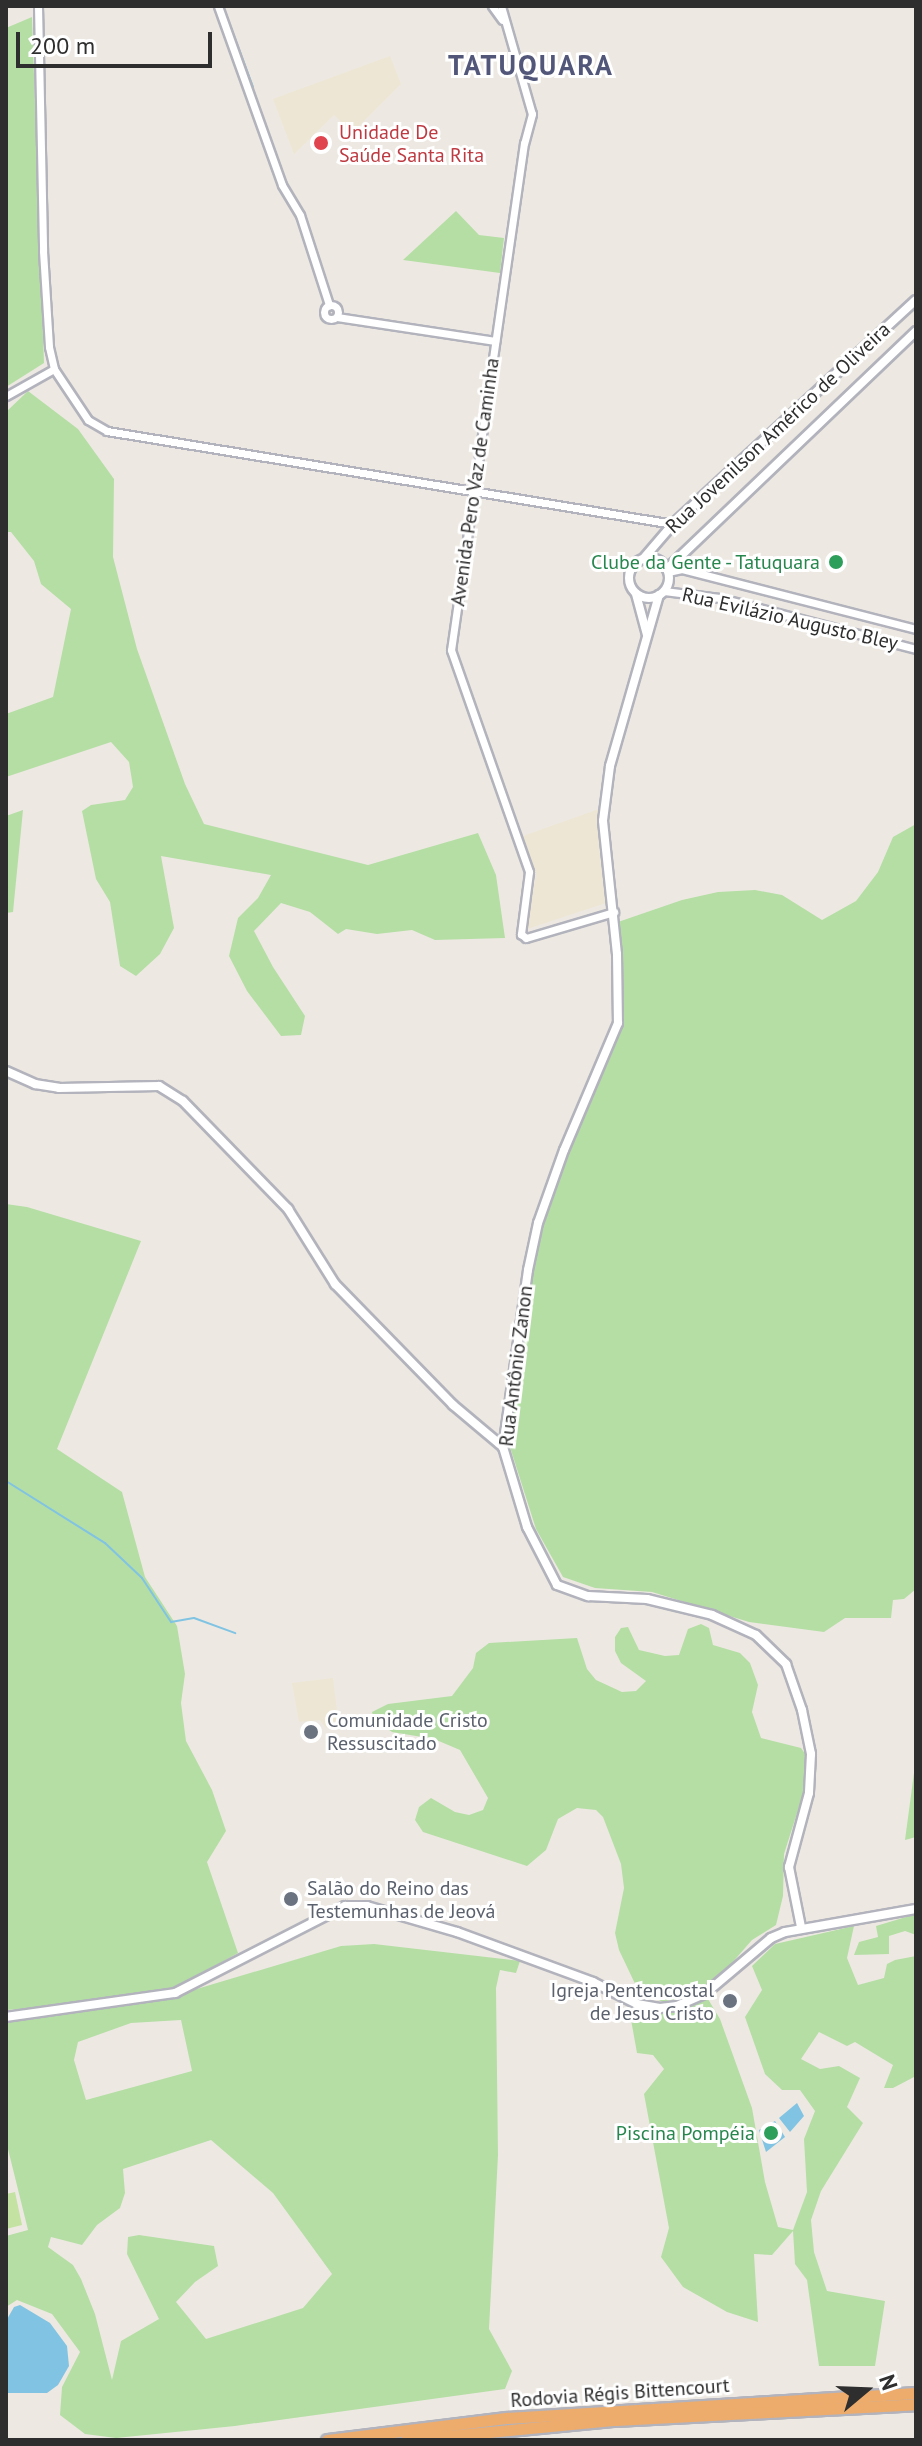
<!DOCTYPE html>
<html>
<head>
<meta charset="utf-8">
<style>
	body { margin:0 }
	#map { position:relative; width:922px; height:2446px; overflow:hidden; background:#ede9e2; font-family:"PT Sans",sans-serif }
	div>[style] { position:absolute }
	[style*='--x'] { left:calc(var(--x)*1px); top:calc(var(--y)*1px); width:calc(var(--w)*1px); rotate:calc(var(--a)*1deg) }
	.education>* { inset:0; background:#ede6d4 }
	.green>* { inset:0; background:#b5dea5 }
	.pitch>* { inset:0; background:#c4e3a2 }
	.water>* { inset:0; background:#81c3e3 }
	.stream>* { height:2px; margin:-1px; padding:0 1px; transform-origin:1px; border-radius:1px; background:#81c3e3 }
	.roads { filter:drop-shadow(2px 0 #b2b3bc) drop-shadow(-2px 0 #b2b3bc) drop-shadow(0 2px #b2b3bc) drop-shadow(0 -2px #b2b3bc) }
	.tertiary>* { height:7px; margin:-3.5px; padding:0 3.5px; transform-origin:3.5px; border-radius:3.5px; background:#fff }
	.tertiary>.ring { margin:-3.5px; padding:0; box-sizing:content-box; background:none; border:7px solid #fff; border-radius:50% }
	.secondary>* { height:8px; margin:-4px; padding:0 4px; transform-origin:4px; border-radius:4px; background:#fff }
	.secondary>.ring { margin:-4px; padding:0; box-sizing:content-box; background:none; border:8px solid #fff; border-radius:50% }
	.motorway>* { height:11px; margin:-5.5px; padding:0 5.5px; transform-origin:5.5px; border-radius:5.5px; background:#eeac6c }
	.dots>* { width:22px; height:22px; translate:-50% -50%; box-sizing:border-box; border:4px solid #fff; border-radius:50% }
	span { translate:-50% -50%; white-space:nowrap; text-align:center; line-height:1.15; -webkit-text-stroke:6px #fff; paint-order:stroke }
	.health-label { font-size:20px; color:#be3a42 }
	.left { translate:0 -50%; text-align:left }
	.street-label { font-size:20px; color:#2e2e2e }
	.leisure-label { font-size:20px; color:#27864d }
	.right { translate:-100% -50%; text-align:right }
	.worship-label { font-size:20px; color:#5b616d }
	.district-label { font-size:28px; color:#52577a; font-weight:700; letter-spacing:2px }
	.frame { position:absolute; inset:0; border:8px solid #2e2e2e; pointer-events:none }
	.north { position:absolute; left:826px; top:2350px; width:80px; height:80px; -webkit-text-stroke:6px #fff; paint-order:stroke; rotate:71deg; font-size:22px; font-weight:700; line-height:32px; text-align:center; color:#2e2e2e }
	.north::after { content:''; display:block; margin:auto; width:28px; height:36px; background:#2e2e2e; clip-path:polygon(50% 0,100% 100%,50% 72%,0 100%) }
	.scale { position:absolute; left:16px; top:32px; width:196px; height:36px; box-sizing:border-box; border:4px solid #2e2e2e; border-top:0; padding-left:10px; font-size:24px; line-height:28px; white-space:nowrap; color:#2e2e2e; -webkit-text-stroke:6px #fff; paint-order:stroke }
</style>
</head>
<body>
<div id="map">
	<div class="education">
		<i style="clip-path:polygon(390px 56px,401px 84px,352px 133px,334px 115px,294px 154px,273px 99px)"></i>
		<i style="clip-path:polygon(599px 809px,599px 848px,606px 903px,527px 929px,536px 874px,523px 836px)"></i>
		<i style="clip-path:polygon(333px 1678px,338px 1719px,326px 1728px,320px 1720px,299px 1722px,292px 1683px)"></i>
	</div>
	<div class="green">
		<i style="clip-path:polygon(32px 17px,44px 363px,6px 387px,6px 28px)"></i>
		<i style="clip-path:polygon(456px 211px,479px 235px,504px 238px,500px 273px,403px 260px)"></i>
		<i style="clip-path:polygon(28px 391px,78px 429px,114px 479px,113px 557px,137px 649px,185px 784px,204px 824px,368px 865px,478px 833px,496px 875px,505px 938px,435px 940px,412px 930px,377px 934px,346px 929px,338px 934px,310px 912px,281px 903px,254px 931px,273px 967px,305px 1016px,301px 1035px,281px 1036px,247px 991px,229px 956px,238px 918px,258px 898px,271px 875px,161px 856px,174px 928px,160px 954px,136px 976px,120px 966px,110px 902px,96px 879px,82px 811px,91px 805px,125px 800px,133px 787px,129px 762px,111px 742px,6px 777px,6px 714px,53px 697px,71px 609px,41px 584px,34px 561px,11px 532px,6px 532px,6px 412px)"></i>
		<i style="clip-path:polygon(23px 810px,13px 912px,6px 913px,6px 816px)"></i>
		<i style="clip-path:polygon(916px 824px,916px 1589px,904px 1599px,893px 1600px,891px 1618px,845px 1618px,824px 1632px,749px 1622px,652px 1592px,595px 1588px,563px 1577px,536px 1529px,509px 1444px,537px 1239px,567px 1153px,624px 1018px,618px 922px,682px 900px,718px 892px,755px 890px,782px 895px,822px 920px,856px 901px,878px 872px,893px 837px)"></i>
		<i style="clip-path:polygon(6px 1204px,27px 1207px,141px 1241px,57px 1449px,122px 1492px,145px 1577px,177px 1626px,185px 1674px,181px 1703px,186px 1741px,212px 1790px,226px 1831px,207px 1862px,238px 1953px,172px 1990px,74px 2005px,6px 2010px)"></i>
		<i style="clip-path:polygon(701px 1624px,709px 1628px,713px 1645px,740px 1653px,750px 1663px,758px 1685px,752px 1712px,761px 1738px,801px 1748px,806px 1755px,806px 1785px,784px 1854px,783px 1896px,776px 1925px,752px 1940px,724px 1972px,691px 1995px,663px 2002px,638px 1990px,619px 1950px,615px 1933px,624px 1888px,621px 1864px,603px 1817px,596px 1810px,577px 1808px,558px 1819px,546px 1850px,527px 1866px,423px 1832px,415px 1820px,419px 1807px,431px 1798px,455px 1812px,469px 1815px,483px 1810px,488px 1798px,460px 1750px,434px 1739px,392px 1732px,374px 1719px,372px 1712px,388px 1704px,452px 1696px,473px 1668px,476px 1653px,489px 1643px,577px 1638px,587px 1669px,596px 1680px,622px 1692px,636px 1691px,646px 1681px,621px 1663px,615px 1651px,615px 1637px,621px 1628px,628px 1627px,639px 1650px,665px 1656px,679px 1655px,688px 1629px)"></i>
		<i style="clip-path:polygon(916px 1758px,916px 1837px,905px 1840px)"></i>
		<i style="clip-path:polygon(916px 1914px,916px 1935px,905px 1931px,889px 1936px,889px 1954px,854px 1955px,859px 1942px,878px 1937px,876px 1926px)"></i>
		<i style="clip-path:polygon(854px 1926px,847px 1958px,858px 1985px,884px 1978px,887px 1964px,895px 1960px,916px 1956px,916px 2076px,893px 2088px,884px 2088px,893px 2065px,855px 2042px,847px 2046px,819px 2032px,801px 2059px,820px 2069px,839px 2066px,860px 2078px,847px 2107px,863px 2123px,821px 2191px,811px 2220px,814px 2252px,827px 2291px,885px 2301px,875px 2366px,819px 2366px,807px 2280px,795px 2264px,793px 2231px,772px 2255px,754px 2254px,758px 2322px,727px 2312px,683px 2287px,661px 2257px,669px 2228px,644px 2094px,664px 2069px,653px 2055px,637px 2053px,628px 2003px,662px 2014px,708px 1999px,720px 2019px,752px 2108px,765px 2182px,778px 2227px,793px 2230px,807px 2192px,804px 2139px,815px 2111px,800px 2090px,782px 2090px,765px 2074px,745px 2017px,762px 1990px,752px 1966px,775px 1944px)"></i>
		<i style="clip-path:polygon(evenodd,374px 1944px,520px 1961px,516px 1973px,500px 1970px,496px 1988px,498px 2155px,489px 2329px,512px 2371px,505px 2389px,235px 2426px,116px 2438px,85px 2434px,60px 2415px,62px 2387px,80px 2352px,52px 2314px,17px 2300px,6px 2307px,6px 2236px,28px 2230px,6px 2141px,6px 2022px,177px 1998px,190px 1991px,341px 1946px,374px 1944px,181px 2020px,192px 2071px,86px 2100px,74px 2060px,78px 2042px,131px 2023px,181px 2020px,374px 1944px,211px 2140px,273px 2193px,332px 2274px,303px 2308px,206px 2339px,176px 2302px,195px 2282px,218px 2266px,214px 2246px,139px 2235px,128px 2237px,127px 2254px,159px 2319px,121px 2341px,112px 2380px,95px 2314px,81px 2279px,73px 2265px,48px 2247px,51px 2237px,82px 2245px,97px 2225px,120px 2208px,125px 2193px,123px 2169px,211px 2140px)"></i>
	</div>
	<div class="pitch">
		<i style="clip-path:polygon(15px 2192px,22px 2225px,6px 2229px,6px 2194px)"></i>
	</div>
	<div class="water">
		<i style="clip-path:polygon(797px 2103px,804px 2116px,790px 2132px,779px 2118px)"></i>
		<i style="clip-path:polygon(775px 2121px,785px 2137px,766px 2152px,759px 2130px)"></i>
		<i style="clip-path:polygon(20px 2305px,50px 2323px,67px 2346px,69px 2366px,58px 2385px,47px 2393px,6px 2393px,6px 2321px,14px 2307px)"></i>
	</div>
	<div class="stream">
		<i style="--x:223;--y:6;--w:86;--a:69.7"></i>
		<i style="--x:6;--y:1481;--w:117;--a:32.1"></i>
		<i style="--x:105;--y:1543;--w:51;--a:43.4"></i>
		<i style="--x:142;--y:1578;--w:53;--a:56.6"></i>
		<i style="--x:171;--y:1622;--w:23;--a:-10"></i>
		<i style="--x:194;--y:1618;--w:44;--a:20.1"></i>
	</div>
	<div class="roads">
		<div class="tertiary">
			<i style="--x:38;--y:6;--w:245;--a:88.8"></i>
			<i style="--x:43;--y:251;--w:96;--a:86.4"></i>
			<i style="--x:49;--y:347;--w:23;--a:77"></i>
			<i style="--x:54;--y:369;--w:61;--a:56.3"></i>
			<i style="--x:88;--y:420;--w:22;--a:30"></i>
			<i style="--x:107;--y:431;--w:574;--a:9.33"></i>
			<i style="--x:218;--y:6;--w:190;--a:70.3"></i>
			<i style="--x:282;--y:185;--w:35;--a:59"></i>
			<i style="--x:300;--y:215;--w:95;--a:72.1"></i>
			<i style="--x:492;--y:6;--w:17;--a:54"></i>
			<i style="--x:501;--y:6;--w:112;--a:74"></i>
			<i style="--x:532;--y:114;--w:30;--a:105"></i>
			<i style="--x:524;--y:143;--w:512;--a:98.19"></i>
			<i style="--x:451;--y:650;--w:235;--a:70.6"></i>
			<i style="--x:529;--y:872;--w:63;--a:97.4"></i>
			<i style="--x:521;--y:934;--w:6;--a:39"></i>
			<i style="--x:526;--y:938;--w:92;--a:-16.5"></i>
			<i class="ring" style="left:324px;top:305px;width:7px;height:7px"></i>
			<i style="--x:337;--y:317;--w:160;--a:8.6"></i>
			<i style="--x:6;--y:396;--w:55;--a:-29.4"></i>
			<i style="--x:668;--y:572;--w:14;--a:-12"></i>
			<i style="--x:682;--y:569;--w:242;--a:14.4"></i>
			<i style="--x:664;--y:591;--w:56;--a:7.1"></i>
			<i style="--x:720;--y:598;--w:203;--a:14.6"></i>
		</div>
		<div class="secondary">
			<i class="ring" style="left:629px;top:558px;width:32px;height:32px"></i>
			<i style="--x:643;--y:559;--w:46;--a:-49.4"></i>
			<i style="--x:673;--y:524;--w:330;--a:-42.7"></i>
			<i style="--x:667;--y:569;--w:344;--a:-43.7"></i>
			<i style="--x:636;--y:594;--w:42;--a:75"></i>
			<i style="--x:659;--y:595;--w:178;--a:106"></i>
			<i style="--x:610;--y:766;--w:55;--a:97.3"></i>
			<i style="--x:603;--y:821;--w:134;--a:84"></i>
			<i style="--x:617;--y:954;--w:69;--a:89.2"></i>
			<i style="--x:618;--y:1023;--w:138;--a:113"></i>
			<i style="--x:564;--y:1150;--w:77;--a:109.6"></i>
			<i style="--x:538;--y:1223;--w:48;--a:102"></i>
			<i style="--x:528;--y:1270;--w:179;--a:98"></i>
			<i style="--x:503;--y:1447;--w:84;--a:73.3"></i>
			<i style="--x:527;--y:1527;--w:65;--a:62.7"></i>
			<i style="--x:557;--y:1585;--w:33;--a:20"></i>
			<i style="--x:588;--y:1596;--w:59;--a:2.9"></i>
			<i style="--x:647;--y:1599;--w:67;--a:13.8"></i>
			<i style="--x:712;--y:1615;--w:48;--a:24.4"></i>
			<i style="--x:756;--y:1635;--w:42;--a:44"></i>
			<i style="--x:786;--y:1664;--w:49;--a:70.8"></i>
			<i style="--x:802;--y:1710;--w:45;--a:78.4"></i>
			<i style="--x:811;--y:1754;--w:39;--a:93"></i>
			<i style="--x:809;--y:1793;--w:77;--a:105.1"></i>
			<i style="--x:789;--y:1867;--w:61;--a:78.7"></i>
			<i style="--x:6;--y:1071;--w:32;--a:24"></i>
			<i style="--x:35;--y:1084;--w:24;--a:9"></i>
			<i style="--x:59;--y:1088;--w:100;--a:-1.1"></i>
			<i style="--x:159;--y:1086;--w:28;--a:32"></i>
			<i style="--x:183;--y:1101;--w:151;--a:45.8"></i>
			<i style="--x:288;--y:1209;--w:89;--a:57.9"></i>
			<i style="--x:335;--y:1284;--w:169;--a:45.7"></i>
			<i style="--x:453;--y:1405;--w:65;--a:40"></i>
			<i style="--x:6;--y:2017;--w:171;--a:-8.1"></i>
			<i style="--x:175;--y:1993;--w:191;--a:-27.1"></i>
			<i style="--x:345;--y:1906;--w:22;--a:0"></i>
			<i style="--x:367;--y:1906;--w:94;--a:16.1"></i>
			<i style="--x:457;--y:1932;--w:145;--a:20.2"></i>
			<i style="--x:593;--y:1982;--w:49;--a:26.6"></i>
			<i style="--x:637;--y:2004;--w:23;--a:10"></i>
			<i style="--x:660;--y:2008;--w:17;--a:-7"></i>
			<i style="--x:677;--y:2006;--w:32;--a:-24"></i>
			<i style="--x:706;--y:1993;--w:85;--a:-40.2"></i>
			<i style="--x:771;--y:1938;--w:15;--a:-23"></i>
			<i style="--x:785;--y:1932;--w:133;--a:-10"></i>
		</div>
		<div class="motorway">
			<i style="--x:327;--y:2440;--w:181;--a:-7"></i>
			<i style="--x:507;--y:2418;--w:410;--a:-3.5"></i>
			<i style="--x:406;--y:2440;--w:210;--a:-5.5"></i>
			<i style="--x:615;--y:2420;--w:301;--a:-3"></i>
		</div>
	</div>
	<div class="dots">
		<i style="left:321px;top:143px;background:#e0444e"></i>
		<i style="left:836px;top:562px;background:#2e9e5b"></i>
		<i style="left:311px;top:1732px;background:#6b7280"></i>
		<i style="left:291px;top:1899px;background:#6b7280"></i>
		<i style="left:730px;top:2001px;background:#6b7280"></i>
		<i style="left:771px;top:2133px;background:#2e9e5b"></i>
	</div>
	<div class="health-label">
		<span class="left" style="left:339px;top:144px">Unidade De<br>Saúde Santa Rita</span>
	</div>
	<div class="street-label">
		<span style="left:778px;top:428px;rotate:-43deg">Rua Jovenilson Américo de Oliveira</span>
		<span style="left:475px;top:482px;rotate:-82deg">Avenida Pero Vaz de Caminha</span>
		<span style="left:790px;top:619px;rotate:13deg">Rua Evilázio Augusto Bley</span>
		<span style="left:516px;top:1366px;rotate:-83deg">Rua Antônio Zanon</span>
		<span style="left:620px;top:2393px;rotate:-4deg">Rodovia Régis Bittencourt</span>
	</div>
	<div class="leisure-label">
		<span class="right" style="left:820px;top:562px">Clube da Gente - Tatuquara</span>
		<span class="right" style="left:755px;top:2133px">Piscina Pompéia</span>
	</div>
	<div class="worship-label">
		<span class="left" style="left:327px;top:1732px">Comunidade Cristo<br>Ressuscitado</span>
		<span class="left" style="left:307px;top:1900px">Salão do Reino das<br>Testemunhas de Jeová</span>
		<span class="right" style="left:714px;top:2002px">Igreja Pentencostal<br>de Jesus Cristo</span>
	</div>
	<div class="district-label">
		<span style="left:531px;top:65px">TATUQUARA</span>
	</div>
	<div class="frame"></div>
	<div class="north">N</div>
	<div class="scale">200 m</div>
</div>
</body>
</html>
